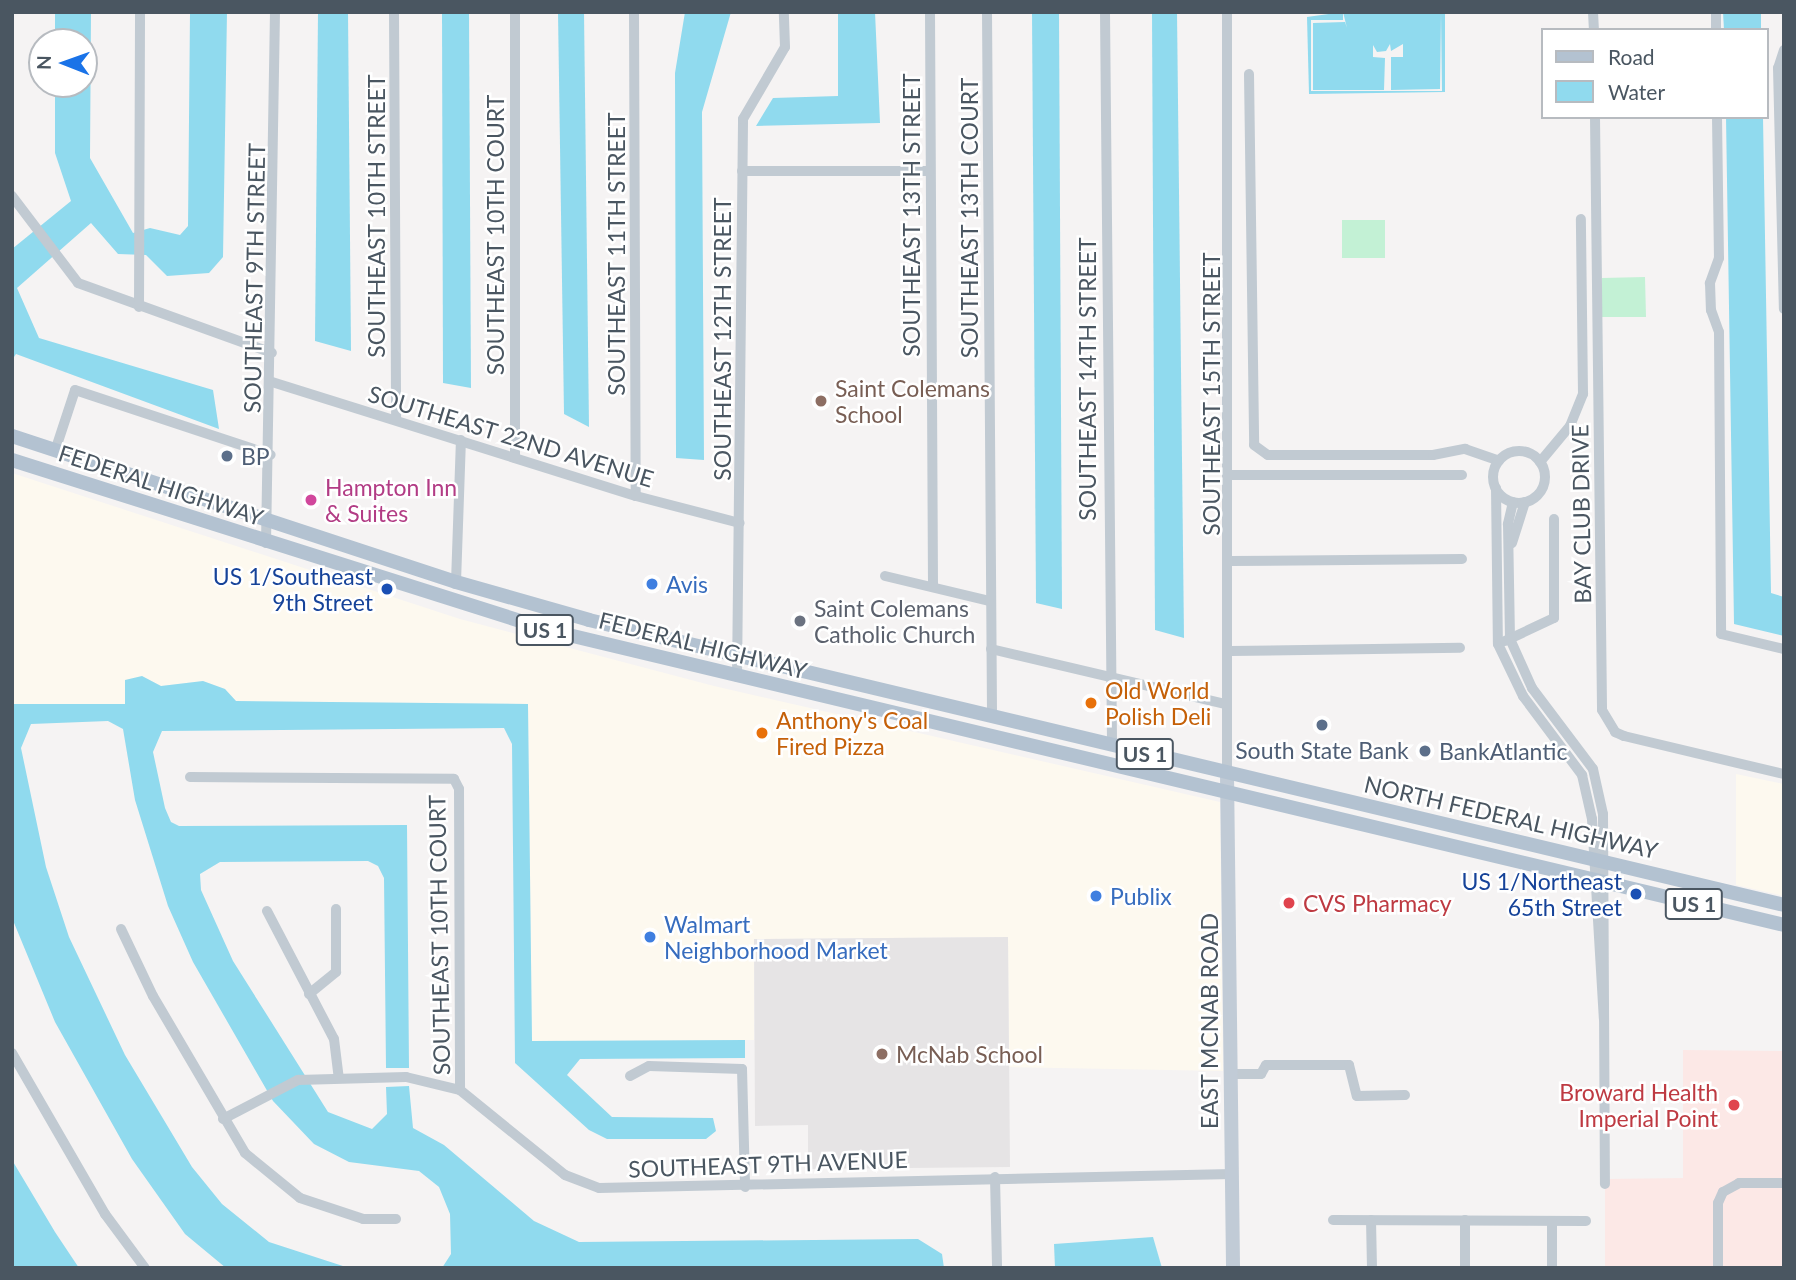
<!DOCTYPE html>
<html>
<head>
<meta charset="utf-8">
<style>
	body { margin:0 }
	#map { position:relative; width:1796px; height:1280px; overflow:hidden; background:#f5f3f3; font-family:Lato,sans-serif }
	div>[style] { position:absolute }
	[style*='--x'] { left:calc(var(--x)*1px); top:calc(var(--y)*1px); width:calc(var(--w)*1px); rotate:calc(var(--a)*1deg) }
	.commercial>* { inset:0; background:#fdf9ef }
	.education>* { inset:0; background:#e6e4e5 }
	.medical>* { inset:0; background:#fce8e6 }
	.green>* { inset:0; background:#c3f1d5 }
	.water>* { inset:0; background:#90daee }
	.pier>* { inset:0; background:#f5f3f3 }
	.street>* { height:10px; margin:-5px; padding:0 5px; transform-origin:5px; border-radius:5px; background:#c1cad2 }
	.street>.ring { margin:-5px; padding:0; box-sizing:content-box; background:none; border:10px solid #c1cad2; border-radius:50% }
	.secondary>* { height:14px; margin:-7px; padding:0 7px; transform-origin:7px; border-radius:7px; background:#c1cbd6 }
	.primary>* { height:14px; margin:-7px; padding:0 7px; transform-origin:7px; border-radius:7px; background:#b3c2d1 }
	.dots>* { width:19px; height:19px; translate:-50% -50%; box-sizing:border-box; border:4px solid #fff; border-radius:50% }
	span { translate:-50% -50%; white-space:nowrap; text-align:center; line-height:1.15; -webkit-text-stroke:5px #fff; paint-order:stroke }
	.shield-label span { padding:2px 5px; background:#fff; border:2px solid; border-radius:5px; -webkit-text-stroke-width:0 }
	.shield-label { font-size:21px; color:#4a5661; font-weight:700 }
	.street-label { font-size:23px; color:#4a5661 }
	.education-label { font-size:23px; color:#785e54 }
	.left { translate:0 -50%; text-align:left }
	.service-label { font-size:23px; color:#4e5e75 }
	.hotel-label { font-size:23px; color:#b23c85 }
	.transit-label { font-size:23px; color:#164399 }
	.right { translate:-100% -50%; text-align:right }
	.shop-label { font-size:23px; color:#366cbe }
	.worship-label { font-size:23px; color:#5b616d }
	.food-label { font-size:23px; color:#c56008 }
	.health-label { font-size:23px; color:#be3a42 }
	.frame { position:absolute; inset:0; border:14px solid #4a5661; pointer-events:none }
	.legend { position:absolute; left:1541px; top:28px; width:228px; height:91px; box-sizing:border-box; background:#fff; border:2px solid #b7bbc0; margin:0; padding:9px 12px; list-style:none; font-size:21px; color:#4a5661 }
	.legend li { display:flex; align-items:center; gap:14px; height:35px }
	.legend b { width:35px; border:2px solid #b7bbc0 }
	.north { position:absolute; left:28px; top:28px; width:70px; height:70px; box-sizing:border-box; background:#fff; border:2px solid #b7bbc0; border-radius:50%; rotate:271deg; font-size:19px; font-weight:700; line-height:28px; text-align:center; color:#4a5661 }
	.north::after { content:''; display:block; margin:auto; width:24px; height:32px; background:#1a73e8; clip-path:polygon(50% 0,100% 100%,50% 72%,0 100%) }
</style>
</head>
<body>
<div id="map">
	<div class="commercial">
		<i style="clip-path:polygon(12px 473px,460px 619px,714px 686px,1220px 802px,1223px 1071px,1009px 1067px,1008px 937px,754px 939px,754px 1040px,532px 1041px,528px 704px,236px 701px,225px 689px,203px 681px,161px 686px,142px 676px,126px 704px,12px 704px)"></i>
		<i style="clip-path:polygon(1736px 774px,1784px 784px,1784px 896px,1736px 885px)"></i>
	</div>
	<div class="education">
		<i style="clip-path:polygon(1008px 937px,1010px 1167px,808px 1169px,808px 1125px,755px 1126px,754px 939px)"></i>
	</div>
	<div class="medical">
		<i style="clip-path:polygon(1683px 1050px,1784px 1051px,1784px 1268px,1605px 1268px,1605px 1179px,1683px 1178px)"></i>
	</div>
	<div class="green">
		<i style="clip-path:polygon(1342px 220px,1385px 220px,1385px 258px,1342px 258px)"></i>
		<i style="clip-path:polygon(1645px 277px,1646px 317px,1602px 317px,1602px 278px)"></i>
	</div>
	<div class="water">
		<i style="clip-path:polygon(55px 12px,91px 12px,90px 158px,133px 233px,150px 228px,180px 235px,188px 226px,190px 12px,227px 12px,223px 257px,209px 273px,167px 276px,146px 255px,118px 254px,91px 223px,17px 288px,39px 338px,213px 390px,219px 429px,16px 354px,12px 360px,12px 249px,71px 201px,55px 153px,55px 84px,84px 84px,84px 42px,55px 42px)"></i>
		<i style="clip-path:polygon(318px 12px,348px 12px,351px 351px,315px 341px)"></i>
		<i style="clip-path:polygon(442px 12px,469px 12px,471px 388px,443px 383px)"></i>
		<i style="clip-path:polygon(558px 12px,584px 12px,589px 427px,564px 414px)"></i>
		<i style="clip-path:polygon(685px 12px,731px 12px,702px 112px,704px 460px,676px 458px,675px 73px)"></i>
		<i style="clip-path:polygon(838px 12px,875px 12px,880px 123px,756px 126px,773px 98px,838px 96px)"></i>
		<i style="clip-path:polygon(1032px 12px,1059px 12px,1062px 609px,1036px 603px)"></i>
		<i style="clip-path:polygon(1152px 12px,1177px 12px,1184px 638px,1155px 630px)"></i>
		<i style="clip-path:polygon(1343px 12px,1445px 12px,1445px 92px,1309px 94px,1307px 17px)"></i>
		<i style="clip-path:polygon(1723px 12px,1761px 12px,1761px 30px,1724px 30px)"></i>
		<i style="clip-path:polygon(1726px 117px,1763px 117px,1771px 593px,1784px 597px,1784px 636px,1734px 624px)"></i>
		<i style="clip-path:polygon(142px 676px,161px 686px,203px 681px,225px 689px,236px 701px,528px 704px,532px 1041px,745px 1040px,745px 1058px,580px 1059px,567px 1075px,612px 1117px,713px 1118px,716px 1131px,706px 1139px,607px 1139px,589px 1130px,515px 1063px,512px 744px,504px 728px,162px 731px,153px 752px,165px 808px,171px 822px,179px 826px,407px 825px,409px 1068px,386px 1068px,384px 878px,378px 866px,368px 861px,220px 862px,200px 874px,201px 890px,233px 961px,328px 1112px,372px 1129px,387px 1114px,386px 1087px,409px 1086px,413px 1128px,444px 1145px,534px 1221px,579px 1242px,918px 1239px,942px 1254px,944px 1268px,442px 1268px,451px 1254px,450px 1214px,439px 1187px,419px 1171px,349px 1162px,314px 1144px,273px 1101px,193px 962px,168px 906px,135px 800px,123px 729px,108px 721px,31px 724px,21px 748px,46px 867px,69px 937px,125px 1055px,192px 1167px,222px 1204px,269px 1242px,349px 1268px,226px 1268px,185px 1234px,132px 1159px,55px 1022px,12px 918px,12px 704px,125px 704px,125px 680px)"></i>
		<i style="clip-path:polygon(12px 1160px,55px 1232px,79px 1268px,12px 1268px)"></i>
		<i style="clip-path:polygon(1153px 1237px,1162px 1268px,1055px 1268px,1054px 1244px)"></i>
	</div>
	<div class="pier">
		<i style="clip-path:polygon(1343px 12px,1347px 28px,1345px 22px,1313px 23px,1313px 90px,1384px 90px,1385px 58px,1373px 57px,1373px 45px,1377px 52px,1386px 51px,1390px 44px,1391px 51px,1403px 44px,1403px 57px,1391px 57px,1391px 90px,1440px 89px,1441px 12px,1442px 91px,1311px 91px,1311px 20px,1343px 20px)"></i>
	</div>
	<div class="street">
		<i style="--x:394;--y:12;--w:408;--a:89.7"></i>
		<i style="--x:634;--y:12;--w:484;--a:89.8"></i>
		<i style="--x:930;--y:12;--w:574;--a:89.7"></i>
		<i style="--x:987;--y:12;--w:705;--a:89.59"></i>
		<i style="--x:1105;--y:12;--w:734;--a:89.45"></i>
		<i style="--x:1593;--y:12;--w:18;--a:87"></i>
		<i style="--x:1716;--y:12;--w:18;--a:90"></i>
		<i style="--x:1784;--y:50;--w:19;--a:108"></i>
		<i style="--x:1778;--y:68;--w:241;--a:88.6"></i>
		<i style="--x:1249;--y:74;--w:371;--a:89.2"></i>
		<i style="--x:1254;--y:445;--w:17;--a:36"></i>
		<i style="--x:1268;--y:455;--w:165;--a:0"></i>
		<i style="--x:1433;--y:455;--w:33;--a:-11"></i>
		<i style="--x:1465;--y:449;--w:36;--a:19"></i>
		<i style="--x:1595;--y:117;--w:593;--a:89.32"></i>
		<i style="--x:1602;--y:710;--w:26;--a:59"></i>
		<i style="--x:1615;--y:732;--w:10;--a:24"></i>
		<i style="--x:1624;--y:736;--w:164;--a:13.4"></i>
		<i style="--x:1717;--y:117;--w:141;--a:89.2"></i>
		<i style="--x:1719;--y:258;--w:27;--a:110"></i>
		<i style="--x:1710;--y:283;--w:27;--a:88"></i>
		<i style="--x:1711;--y:310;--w:23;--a:70"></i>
		<i style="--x:1719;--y:332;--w:302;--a:89.6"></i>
		<i style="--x:1721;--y:634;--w:65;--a:13.4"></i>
		<i style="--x:742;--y:171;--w:187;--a:0"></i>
		<i style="--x:12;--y:196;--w:109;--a:52.8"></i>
		<i style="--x:78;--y:283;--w:206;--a:19.8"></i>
		<i style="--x:139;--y:307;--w:295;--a:-89.8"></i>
		<i style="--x:272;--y:382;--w:381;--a:17.4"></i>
		<i style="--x:636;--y:496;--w:107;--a:14.6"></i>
		<i style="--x:55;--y:451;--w:64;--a:-71.8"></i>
		<i style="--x:75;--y:390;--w:206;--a:18.3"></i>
		<i class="ring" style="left:1493px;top:451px;width:42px;height:42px"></i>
		<i style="--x:515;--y:458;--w:446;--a:-90"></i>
		<i style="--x:1540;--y:462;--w:47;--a:-50.2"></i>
		<i style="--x:1570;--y:426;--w:35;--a:-68"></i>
		<i style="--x:1583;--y:394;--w:175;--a:-90.7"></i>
		<i style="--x:1231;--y:475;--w:231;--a:0"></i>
		<i style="--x:1496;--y:488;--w:156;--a:89.3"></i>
		<i style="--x:1498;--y:644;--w:58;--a:64.3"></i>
		<i style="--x:1523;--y:696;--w:99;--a:53.2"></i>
		<i style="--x:1582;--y:775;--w:45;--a:77.2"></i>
		<i style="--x:1592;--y:819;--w:200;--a:86.6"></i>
		<i style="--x:1513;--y:502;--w:23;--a:103"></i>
		<i style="--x:1508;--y:524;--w:115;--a:89"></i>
		<i style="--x:1510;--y:639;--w:54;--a:65.8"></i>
		<i style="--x:1532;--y:688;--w:101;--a:53"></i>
		<i style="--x:1593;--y:769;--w:46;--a:77.5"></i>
		<i style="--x:1603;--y:814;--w:370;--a:89.7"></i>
		<i style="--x:266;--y:543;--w:531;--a:-89.03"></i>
		<i style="--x:1512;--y:543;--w:43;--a:-72.4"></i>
		<i style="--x:1231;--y:561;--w:231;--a:-0.5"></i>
		<i style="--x:885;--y:576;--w:107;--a:13.5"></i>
		<i style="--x:456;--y:582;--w:142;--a:-88"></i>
		<i style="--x:1505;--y:641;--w:54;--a:-25.1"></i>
		<i style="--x:1554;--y:618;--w:99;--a:-90"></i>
		<i style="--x:991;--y:649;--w:240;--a:13.2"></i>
		<i style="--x:1231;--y:651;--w:229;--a:-0.8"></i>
		<i style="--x:737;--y:677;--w:558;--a:-89.38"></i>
		<i style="--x:743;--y:119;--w:83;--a:-59.7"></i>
		<i style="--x:785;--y:47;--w:35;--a:-92"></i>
		<i style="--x:1227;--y:774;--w:762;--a:-90"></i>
		<i style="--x:190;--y:777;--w:264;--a:0.4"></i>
		<i style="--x:454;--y:779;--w:11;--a:63"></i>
		<i style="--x:459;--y:789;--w:301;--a:89.8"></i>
		<i style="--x:267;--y:911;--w:144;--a:62.4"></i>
		<i style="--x:334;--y:1039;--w:39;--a:83"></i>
		<i style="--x:121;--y:929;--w:74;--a:64.5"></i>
		<i style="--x:153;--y:996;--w:182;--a:59.6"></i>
		<i style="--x:245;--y:1153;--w:71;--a:39.3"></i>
		<i style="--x:300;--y:1198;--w:66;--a:18.4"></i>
		<i style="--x:363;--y:1219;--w:33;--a:0"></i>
		<i style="--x:309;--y:994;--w:35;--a:-39"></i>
		<i style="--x:336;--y:972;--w:63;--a:-90"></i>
		<i style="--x:12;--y:1053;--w:186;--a:60"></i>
		<i style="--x:105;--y:1214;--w:67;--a:53.5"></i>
		<i style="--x:1233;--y:1074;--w:28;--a:0"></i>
		<i style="--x:1261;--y:1074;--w:10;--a:-61"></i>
		<i style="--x:1266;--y:1065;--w:83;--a:0"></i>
		<i style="--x:1349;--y:1065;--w:32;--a:76"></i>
		<i style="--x:1357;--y:1096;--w:48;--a:-1.2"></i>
		<i style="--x:630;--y:1076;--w:21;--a:-28"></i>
		<i style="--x:649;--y:1066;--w:93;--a:1.8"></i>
		<i style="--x:742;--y:1069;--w:118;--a:88.5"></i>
		<i style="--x:223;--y:1119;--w:85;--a:-27.5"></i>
		<i style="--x:298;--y:1080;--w:108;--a:-1.6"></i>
		<i style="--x:406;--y:1077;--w:56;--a:13.5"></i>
		<i style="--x:460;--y:1090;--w:135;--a:39"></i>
		<i style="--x:565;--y:1175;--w:36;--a:21"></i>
		<i style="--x:599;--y:1188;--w:633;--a:-1.27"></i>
		<i style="--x:995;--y:1177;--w:91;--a:88.7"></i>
		<i style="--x:1333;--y:1220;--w:253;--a:0.2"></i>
		<i style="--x:1371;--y:1220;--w:48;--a:88.8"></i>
		<i style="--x:1552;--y:1221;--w:47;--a:90"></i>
		<i style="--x:1465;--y:1268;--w:48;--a:-90"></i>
		<i style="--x:1718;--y:1268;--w:65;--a:-90"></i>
		<i style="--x:1718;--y:1203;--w:12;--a:-66"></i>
		<i style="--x:1723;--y:1192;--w:18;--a:-29"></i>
		<i style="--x:1739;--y:1183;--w:45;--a:0"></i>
	</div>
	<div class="secondary">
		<i style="--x:1227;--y:774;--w:494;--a:89.3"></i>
	</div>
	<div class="primary">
		<i style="--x:12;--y:436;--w:467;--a:18.2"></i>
		<i style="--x:456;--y:582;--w:138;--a:15.9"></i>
		<i style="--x:589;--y:620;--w:1229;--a:13.41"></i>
		<i style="--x:12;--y:460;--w:566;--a:17.57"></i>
		<i style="--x:552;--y:631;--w:1267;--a:13.42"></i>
	</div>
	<div class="dots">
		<i style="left:821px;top:401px;background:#8d6e63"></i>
		<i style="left:227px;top:456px;background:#5c6f8a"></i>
		<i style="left:311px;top:500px;background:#d1479c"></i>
		<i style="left:652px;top:584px;background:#3f7fe0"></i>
		<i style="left:387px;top:589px;background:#1a4fb4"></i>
		<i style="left:800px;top:621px;background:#6b7280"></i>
		<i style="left:1091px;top:703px;background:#e8710a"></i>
		<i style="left:1322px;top:725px;background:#5c6f8a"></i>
		<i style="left:762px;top:733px;background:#e8710a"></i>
		<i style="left:1425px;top:751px;background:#5c6f8a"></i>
		<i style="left:1636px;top:894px;background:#1a4fb4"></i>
		<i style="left:1096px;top:896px;background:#3f7fe0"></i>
		<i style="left:1289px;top:903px;background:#e0444e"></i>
		<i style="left:650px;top:937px;background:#3f7fe0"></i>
		<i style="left:882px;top:1054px;background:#8d6e63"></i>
		<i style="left:1734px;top:1105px;background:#e0444e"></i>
	</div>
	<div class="shield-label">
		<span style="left:545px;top:630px">US 1</span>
		<span style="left:1145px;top:754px">US 1</span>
		<span style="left:1694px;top:904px">US 1</span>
	</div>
	<div class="street-label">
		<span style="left:911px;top:215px;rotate:-90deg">SOUTHEAST 13TH STREET</span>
		<span style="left:376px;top:216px;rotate:-90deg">SOUTHEAST 10TH STREET</span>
		<span style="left:969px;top:218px;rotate:-90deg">SOUTHEAST 13TH COURT</span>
		<span style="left:495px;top:235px;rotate:-90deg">SOUTHEAST 10TH COURT</span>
		<span style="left:616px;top:254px;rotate:-90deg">SOUTHEAST 11TH STREET</span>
		<span style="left:254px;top:278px;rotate:-89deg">SOUTHEAST 9TH STREET</span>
		<span style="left:722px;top:339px;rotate:-90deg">SOUTHEAST 12TH STREET</span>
		<span style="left:1087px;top:379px;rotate:-90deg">SOUTHEAST 14TH STREET</span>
		<span style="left:1211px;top:394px;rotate:-90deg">SOUTHEAST 15TH STREET</span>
		<span style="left:511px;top:436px;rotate:17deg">SOUTHEAST 22ND AVENUE</span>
		<span style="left:161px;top:485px;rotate:18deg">FEDERAL HIGHWAY</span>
		<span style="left:1581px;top:514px;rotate:-91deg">BAY CLUB DRIVE</span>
		<span style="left:703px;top:645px;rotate:14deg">FEDERAL HIGHWAY</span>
		<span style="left:1511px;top:817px;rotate:13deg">NORTH FEDERAL HIGHWAY</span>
		<span style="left:439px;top:935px;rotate:-91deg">SOUTHEAST 10TH COURT</span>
		<span style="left:1209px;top:1021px;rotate:-90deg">EAST MCNAB ROAD</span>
		<span style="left:768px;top:1164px;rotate:-2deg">SOUTHEAST 9TH AVENUE</span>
	</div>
	<div class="education-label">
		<span class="left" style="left:835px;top:401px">Saint Colemans<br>School</span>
		<span class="left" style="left:896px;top:1054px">McNab School</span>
	</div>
	<div class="service-label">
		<span class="left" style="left:241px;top:456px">BP</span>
		<span style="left:1322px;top:750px">South State Bank</span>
		<span class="left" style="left:1439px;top:751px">BankAtlantic</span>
	</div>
	<div class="hotel-label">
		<span class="left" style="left:325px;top:500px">Hampton Inn<br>&amp; Suites</span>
	</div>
	<div class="transit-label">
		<span class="right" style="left:373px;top:589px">US 1/Southeast<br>9th Street</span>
		<span class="right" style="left:1622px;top:894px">US 1/Northeast<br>65th Street</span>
	</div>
	<div class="shop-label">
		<span class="left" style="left:666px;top:584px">Avis</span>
		<span class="left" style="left:1110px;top:896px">Publix</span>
		<span class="left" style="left:664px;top:937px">Walmart<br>Neighborhood Market</span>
	</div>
	<div class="worship-label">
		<span class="left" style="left:814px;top:621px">Saint Colemans<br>Catholic Church</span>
	</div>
	<div class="food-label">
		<span class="left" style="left:1105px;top:703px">Old World<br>Polish Deli</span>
		<span class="left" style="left:776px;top:733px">Anthony's Coal<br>Fired Pizza</span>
	</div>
	<div class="health-label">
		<span class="left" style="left:1303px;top:903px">CVS Pharmacy</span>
		<span class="right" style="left:1718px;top:1105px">Broward Health<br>Imperial Point</span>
	</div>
	<div class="frame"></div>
	<ul class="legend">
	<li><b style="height:9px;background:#b3c2d1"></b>Road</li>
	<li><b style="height:19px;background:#90daee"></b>Water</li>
	</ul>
	<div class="north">N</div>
</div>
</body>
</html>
